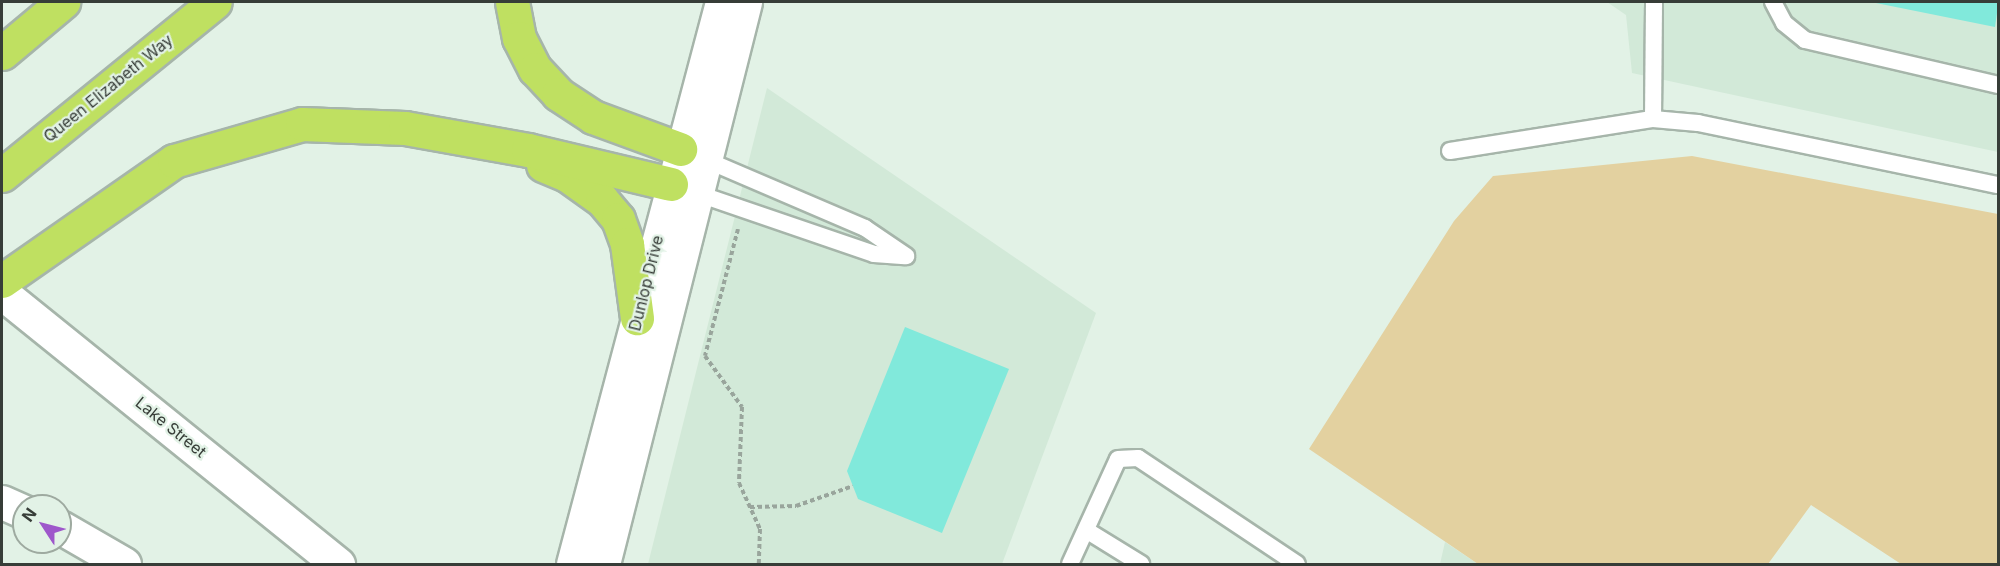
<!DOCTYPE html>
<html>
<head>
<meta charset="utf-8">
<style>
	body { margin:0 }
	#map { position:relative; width:2000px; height:566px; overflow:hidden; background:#e2f2e6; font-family:Inter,sans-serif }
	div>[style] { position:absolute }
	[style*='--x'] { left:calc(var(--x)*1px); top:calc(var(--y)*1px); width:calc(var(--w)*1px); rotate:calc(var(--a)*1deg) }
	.built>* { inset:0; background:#d2e9d8 }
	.green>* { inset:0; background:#e3d1a0 }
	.building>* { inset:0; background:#81e9db }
	.path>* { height:4px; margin-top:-2px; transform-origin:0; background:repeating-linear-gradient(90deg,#99a59c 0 4.5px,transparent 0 7.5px) }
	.roads { filter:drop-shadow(2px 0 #a6b5aa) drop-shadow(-2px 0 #a6b5aa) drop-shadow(0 2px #a6b5aa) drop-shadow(0 -2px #a6b5aa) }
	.lane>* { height:16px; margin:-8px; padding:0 8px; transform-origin:8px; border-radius:8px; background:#fff }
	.street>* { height:33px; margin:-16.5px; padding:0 16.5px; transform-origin:16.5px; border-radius:16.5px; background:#fff }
	.secondary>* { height:33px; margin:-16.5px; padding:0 16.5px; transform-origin:16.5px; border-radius:16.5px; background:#fff }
	.highway>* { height:33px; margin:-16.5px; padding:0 16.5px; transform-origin:16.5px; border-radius:16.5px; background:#bfe061 }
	span { translate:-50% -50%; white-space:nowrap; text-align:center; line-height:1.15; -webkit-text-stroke:4.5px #e2f2e6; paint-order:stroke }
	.street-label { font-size:16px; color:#373d38 }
	.frame { position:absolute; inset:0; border:3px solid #373d38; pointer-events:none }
	.north { position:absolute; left:12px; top:494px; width:60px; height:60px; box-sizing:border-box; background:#e2f2e6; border:2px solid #9eaaa0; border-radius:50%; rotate:306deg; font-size:16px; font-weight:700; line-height:24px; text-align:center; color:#373d38 }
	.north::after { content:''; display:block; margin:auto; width:21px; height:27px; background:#9e57cb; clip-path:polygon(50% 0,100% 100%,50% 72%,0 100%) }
</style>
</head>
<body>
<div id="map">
	<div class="built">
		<i style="clip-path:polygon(1607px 2px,1998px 2px,1998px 152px,1632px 73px,1626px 15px)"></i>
		<i style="clip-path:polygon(767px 88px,1096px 313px,1002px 564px,648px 564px)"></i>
		<i style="clip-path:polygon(1445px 542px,1478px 564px,1440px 564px)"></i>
	</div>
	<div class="green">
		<i style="clip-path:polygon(1692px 156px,1998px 214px,1998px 564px,1901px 564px,1811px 505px,1768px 564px,1478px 564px,1309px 449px,1454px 221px,1493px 176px)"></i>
	</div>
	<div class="building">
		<i style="clip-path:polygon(1871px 2px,1998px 2px,1998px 6px,1995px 27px)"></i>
		<i style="clip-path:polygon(905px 327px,1009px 369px,942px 533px,858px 499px,847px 471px)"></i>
	</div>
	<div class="path">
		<i style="--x:738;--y:229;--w:131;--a:104.6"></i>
		<i style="--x:705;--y:356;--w:63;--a:54"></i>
		<i style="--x:742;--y:407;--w:76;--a:92.3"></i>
		<i style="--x:739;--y:483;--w:51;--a:65.5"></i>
		<i style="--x:760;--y:529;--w:35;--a:92"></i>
		<i style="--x:750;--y:507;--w:46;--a:-1.2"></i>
		<i style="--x:796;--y:506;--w:60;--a:-19.3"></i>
	</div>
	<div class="roads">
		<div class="lane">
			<i style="--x:1773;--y:2;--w:24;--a:62"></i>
			<i style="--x:1784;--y:23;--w:27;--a:39"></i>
			<i style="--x:1805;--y:40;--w:198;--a:13.1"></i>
			<i style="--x:1653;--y:119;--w:117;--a:-89.5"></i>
			<i style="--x:1450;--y:151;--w:206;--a:-9"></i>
			<i style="--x:1653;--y:119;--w:45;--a:5.1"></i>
			<i style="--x:1698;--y:123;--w:306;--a:11.7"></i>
			<i style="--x:704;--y:159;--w:175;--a:23.2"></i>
			<i style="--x:865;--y:228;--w:50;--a:34.3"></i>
			<i style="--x:696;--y:193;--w:188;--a:18.9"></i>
			<i style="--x:874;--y:254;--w:31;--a:4"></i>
			<i style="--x:1086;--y:530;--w:65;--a:31.7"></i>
			<i style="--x:1070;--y:564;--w:115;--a:-65.4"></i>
			<i style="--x:1118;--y:459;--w:20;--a:-3"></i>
			<i style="--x:1138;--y:458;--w:191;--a:33.7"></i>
		</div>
		<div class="street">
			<i style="--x:2;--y:502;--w:24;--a:24"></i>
			<i style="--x:60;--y:527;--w:74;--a:30"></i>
		</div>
		<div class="secondary">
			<i style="--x:2;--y:293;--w:432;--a:38.9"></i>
			<i style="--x:573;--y:564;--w:581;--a:-75.15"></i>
			<i style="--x:603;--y:564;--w:580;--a:-75.82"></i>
		</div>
		<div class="highway">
			<i style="--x:512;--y:2;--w:37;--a:79"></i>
			<i style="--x:519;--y:38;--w:35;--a:63"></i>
			<i style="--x:535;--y:69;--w:34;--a:47"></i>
			<i style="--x:558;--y:94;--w:42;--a:33.3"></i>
			<i style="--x:593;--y:117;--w:93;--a:20.2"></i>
			<i style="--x:2;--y:53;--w:80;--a:-39.9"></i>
			<i style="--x:543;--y:165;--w:26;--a:23"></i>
			<i style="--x:567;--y:175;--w:43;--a:35.5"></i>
			<i style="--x:602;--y:200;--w:25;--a:50"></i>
			<i style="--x:618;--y:219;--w:27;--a:70"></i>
			<i style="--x:627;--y:244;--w:75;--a:82.3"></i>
			<i style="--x:2;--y:175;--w:274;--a:-39.1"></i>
			<i style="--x:2;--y:281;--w:210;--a:-34.9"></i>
			<i style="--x:174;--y:161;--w:133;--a:-16.1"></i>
			<i style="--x:302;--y:124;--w:103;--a:2.2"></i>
			<i style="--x:405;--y:128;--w:125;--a:10.1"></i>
			<i style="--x:528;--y:150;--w:147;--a:13.4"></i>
		</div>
	</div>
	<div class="street-label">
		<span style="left:108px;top:88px;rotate:-39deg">Queen Elizabeth Way</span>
		<span style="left:646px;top:283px;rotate:-76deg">Dunlop Drive</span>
		<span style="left:171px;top:427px;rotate:39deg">Lake Street</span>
	</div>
	<div class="frame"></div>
	<div class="north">N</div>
</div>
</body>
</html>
